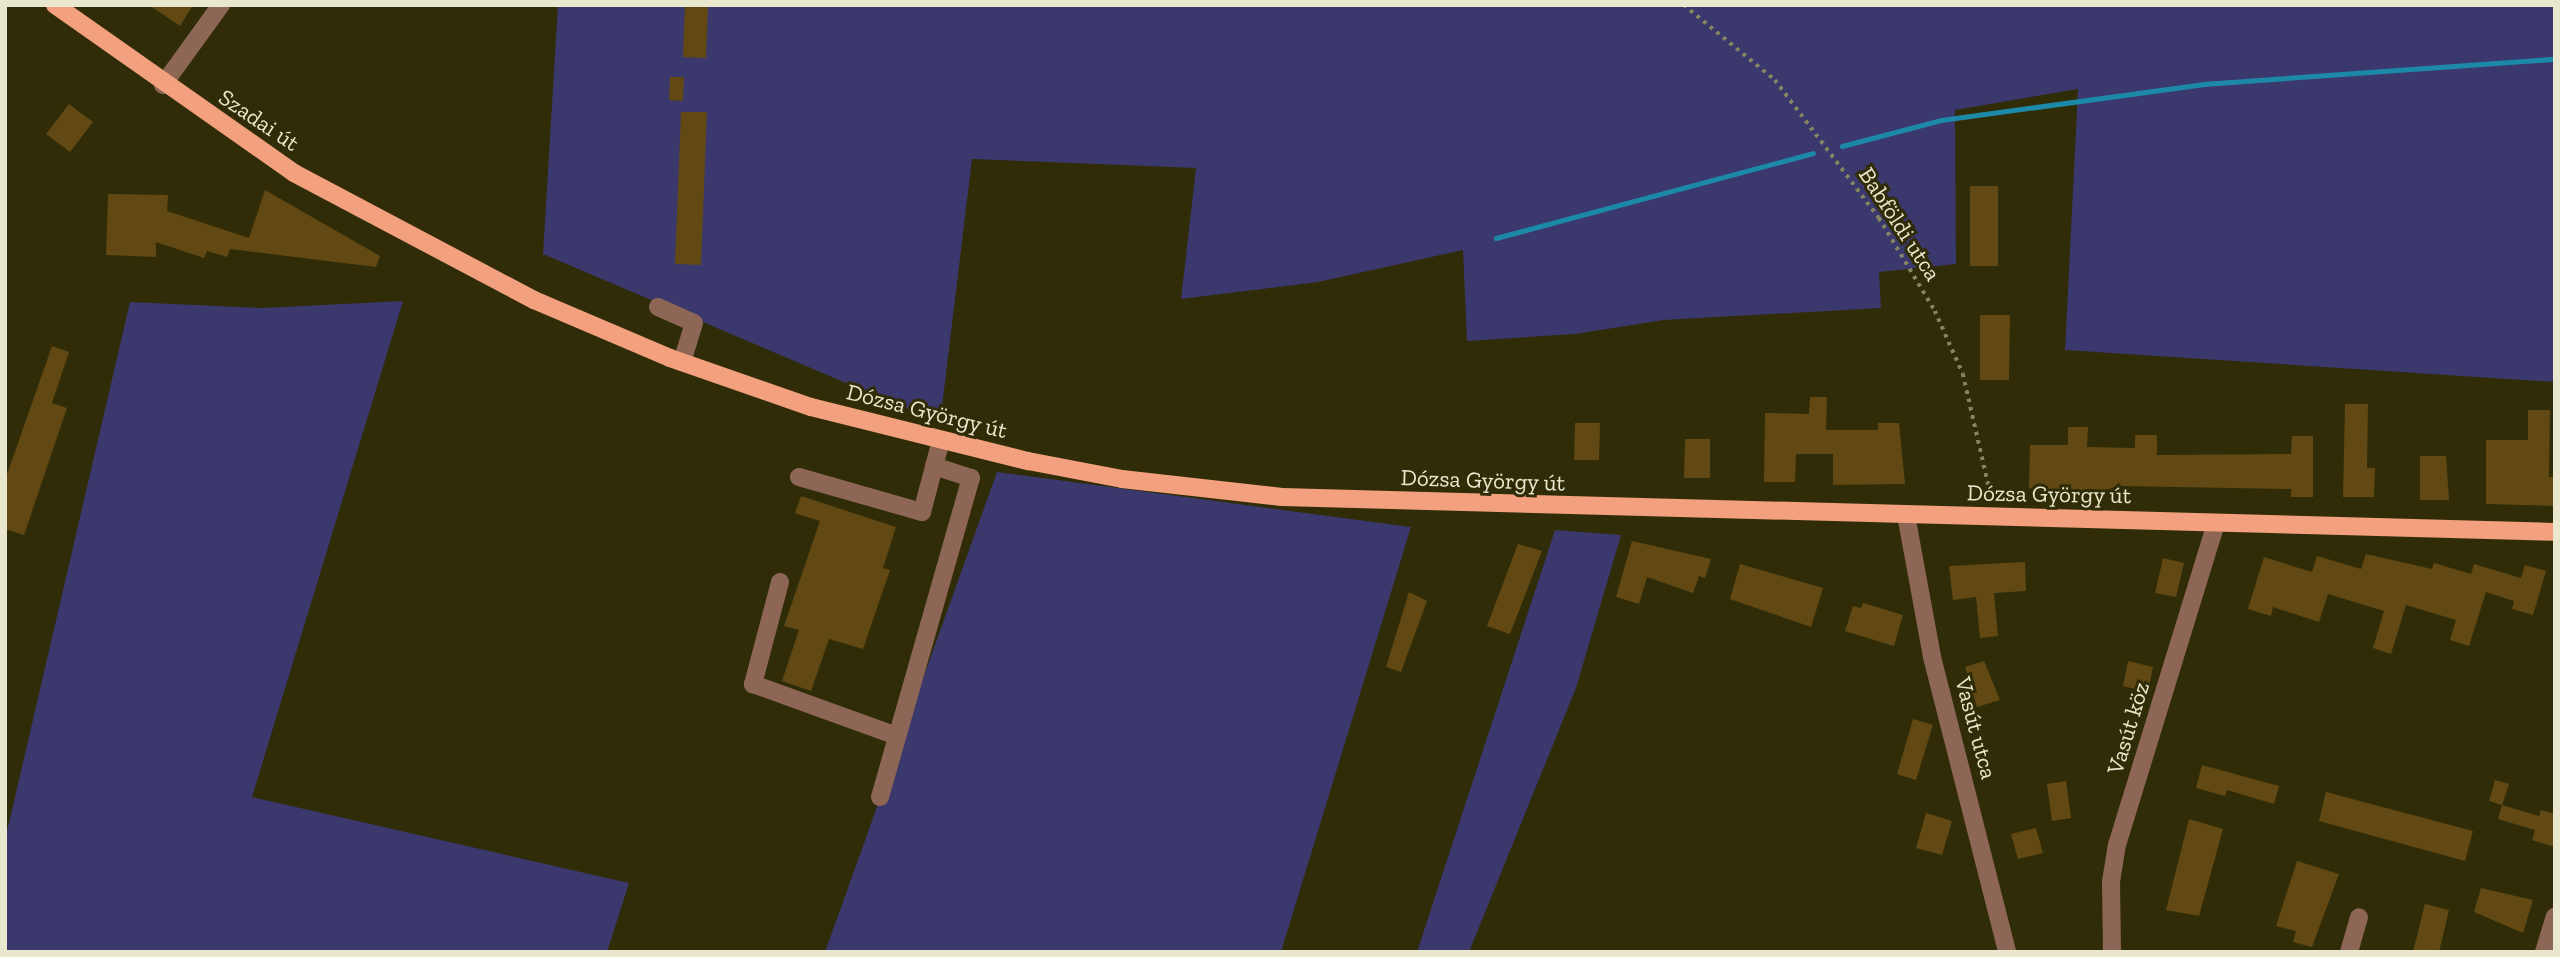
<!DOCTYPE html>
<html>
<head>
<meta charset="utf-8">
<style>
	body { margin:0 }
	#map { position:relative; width:2560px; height:957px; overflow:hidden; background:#302c07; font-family:"Zilla Slab",serif }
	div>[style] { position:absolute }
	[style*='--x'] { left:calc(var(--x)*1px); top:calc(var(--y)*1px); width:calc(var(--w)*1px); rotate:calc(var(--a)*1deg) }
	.green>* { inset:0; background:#3a386d }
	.stream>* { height:5px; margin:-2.5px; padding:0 2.5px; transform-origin:2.5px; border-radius:2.5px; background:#1d89a9 }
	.building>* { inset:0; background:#624913 }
	.path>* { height:3.5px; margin-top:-1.75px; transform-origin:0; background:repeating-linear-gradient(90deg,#868363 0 3.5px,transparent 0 8.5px) }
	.minor>* { height:18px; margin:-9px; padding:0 9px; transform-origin:9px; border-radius:9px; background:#8e6656 }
	.major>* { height:18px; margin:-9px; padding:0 9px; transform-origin:9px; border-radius:9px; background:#f2a07e }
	span { translate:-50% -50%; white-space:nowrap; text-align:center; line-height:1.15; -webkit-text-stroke:6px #302c07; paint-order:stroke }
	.street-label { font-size:23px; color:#e9e7ce }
	.frame { position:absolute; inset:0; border:7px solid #e9e7ce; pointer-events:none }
</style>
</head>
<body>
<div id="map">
	<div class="green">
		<i style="clip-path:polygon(558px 5px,2555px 5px,2555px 382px,2065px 350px,2078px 89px,1955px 110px,1956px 264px,1879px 272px,1881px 308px,1664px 320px,1575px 334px,1467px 341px,1463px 250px,1318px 282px,1181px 299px,1196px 168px,972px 159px,940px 423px,543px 254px)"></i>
		<i style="clip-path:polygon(403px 301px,252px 797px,629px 883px,607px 952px,5px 952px,5px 840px,130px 302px,262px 308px)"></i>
		<i style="clip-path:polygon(997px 472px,1411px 527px,1281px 952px,825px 952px)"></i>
		<i style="clip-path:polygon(1555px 530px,1621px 535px,1576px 688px,1469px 952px,1417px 952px)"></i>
	</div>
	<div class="stream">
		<i style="--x:1842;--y:146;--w:102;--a:-14.7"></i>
		<i style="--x:1941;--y:120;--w:264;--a:-7.8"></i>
		<i style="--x:2203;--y:84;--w:353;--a:-4.1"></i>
		<i style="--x:1496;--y:238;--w:328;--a:-15"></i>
	</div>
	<div class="building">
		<i style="clip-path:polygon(149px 5px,193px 5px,180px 26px)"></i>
		<i style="clip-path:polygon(685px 6px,708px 7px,706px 58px,683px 57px)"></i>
		<i style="clip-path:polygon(670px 77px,684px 77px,683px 101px,669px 100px)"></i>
		<i style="clip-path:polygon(69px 104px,93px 122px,70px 152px,46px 134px)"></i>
		<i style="clip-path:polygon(681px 112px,707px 112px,701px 265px,675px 264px)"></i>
		<i style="clip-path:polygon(1970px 186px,1998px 186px,1998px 266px,1970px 266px)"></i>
		<i style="clip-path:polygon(265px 190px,380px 256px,376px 267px,230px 249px,227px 257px,207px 251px,204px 258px,156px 242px,156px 257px,106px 255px,108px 194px,168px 195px,167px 211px,249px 238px)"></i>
		<i style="clip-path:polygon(1980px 315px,2010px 315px,2009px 380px,1980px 380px)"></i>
		<i style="clip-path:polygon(52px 346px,69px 352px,52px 403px,67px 408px,24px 535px,5px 529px,5px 480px)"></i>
		<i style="clip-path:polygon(1810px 397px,1827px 397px,1826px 430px,1878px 430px,1878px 423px,1899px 423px,1905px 484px,1833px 485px,1833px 454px,1796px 454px,1795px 482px,1764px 482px,1765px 413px,1809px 414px)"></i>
		<i style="clip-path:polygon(2345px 404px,2368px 404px,2367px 468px,2375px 468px,2374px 497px,2343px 497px)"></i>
		<i style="clip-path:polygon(2528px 410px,2550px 410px,2549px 477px,2555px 477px,2555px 506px,2486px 504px,2486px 440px,2528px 440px)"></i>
		<i style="clip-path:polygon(1575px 423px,1600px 423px,1599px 460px,1574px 460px)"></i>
		<i style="clip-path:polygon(2068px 427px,2088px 427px,2087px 447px,2135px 448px,2135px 435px,2157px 435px,2157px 455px,2291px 454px,2292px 436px,2313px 436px,2313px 497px,2291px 497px,2291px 489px,2121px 486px,2087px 494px,2029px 488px,2030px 445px,2068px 445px)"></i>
		<i style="clip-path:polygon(1685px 439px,1710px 439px,1710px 478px,1684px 478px)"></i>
		<i style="clip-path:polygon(2420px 456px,2446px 456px,2449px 500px,2420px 500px)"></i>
		<i style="clip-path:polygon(801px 496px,896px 527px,883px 568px,890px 570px,863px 649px,829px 639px,811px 691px,782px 681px,799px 630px,784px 626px,820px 521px,795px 513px)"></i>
		<i style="clip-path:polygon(1632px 541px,1711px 559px,1705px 578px,1699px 576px,1693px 593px,1647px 577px,1639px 604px,1616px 597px)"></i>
		<i style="clip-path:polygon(1518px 544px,1542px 551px,1510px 634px,1487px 626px)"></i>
		<i style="clip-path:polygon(2366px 554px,2432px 569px,2434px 563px,2471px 574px,2474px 564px,2521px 578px,2525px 565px,2546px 571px,2533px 615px,2512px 609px,2514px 601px,2486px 592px,2469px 646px,2450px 640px,2456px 620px,2406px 605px,2391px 654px,2373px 648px,2384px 611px,2328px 594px,2319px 622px,2273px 607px,2271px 616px,2248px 609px,2264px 557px,2312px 572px,2317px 556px,2361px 569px)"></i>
		<i style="clip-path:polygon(2163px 558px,2184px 563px,2176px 597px,2155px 593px)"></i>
		<i style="clip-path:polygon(2025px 562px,2026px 591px,1994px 593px,1998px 636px,1980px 638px,1976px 597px,1953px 600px,1949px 566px)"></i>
		<i style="clip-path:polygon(1740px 564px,1823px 588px,1811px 627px,1730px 599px)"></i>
		<i style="clip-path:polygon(1409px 592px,1427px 601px,1401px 672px,1386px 667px)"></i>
		<i style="clip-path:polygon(1863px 603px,1903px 615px,1894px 646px,1845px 631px,1853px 606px,1861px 608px)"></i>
		<i style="clip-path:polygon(1984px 661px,2000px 700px,1977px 707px,1965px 667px)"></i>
		<i style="clip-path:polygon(2128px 661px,2153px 667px,2148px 692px,2123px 686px)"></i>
		<i style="clip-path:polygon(1913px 719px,1933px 725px,1916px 780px,1897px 774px)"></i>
		<i style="clip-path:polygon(2202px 765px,2279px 786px,2274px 804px,2227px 790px,2225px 796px,2196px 788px)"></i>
		<i style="clip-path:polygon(2495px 780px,2509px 784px,2502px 805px,2489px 801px)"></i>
		<i style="clip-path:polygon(2066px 781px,2071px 818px,2052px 821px,2047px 784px)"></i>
		<i style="clip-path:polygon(2326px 792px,2473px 831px,2465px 861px,2319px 821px)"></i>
		<i style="clip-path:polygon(2502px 805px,2539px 816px,2541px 810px,2555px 814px,2555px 847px,2532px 840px,2535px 830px,2498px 819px)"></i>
		<i style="clip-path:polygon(1926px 813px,1952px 821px,1942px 855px,1916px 848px)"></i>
		<i style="clip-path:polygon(2189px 819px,2223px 829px,2199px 916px,2166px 910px)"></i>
		<i style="clip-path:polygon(2036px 828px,2043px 853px,2018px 859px,2011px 834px)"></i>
		<i style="clip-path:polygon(2297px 861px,2339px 874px,2312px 947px,2293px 942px,2296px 931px,2276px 926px)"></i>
		<i style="clip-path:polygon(2481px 888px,2533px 900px,2523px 933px,2474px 912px)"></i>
		<i style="clip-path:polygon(2425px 904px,2449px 910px,2439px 952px,2413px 952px)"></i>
	</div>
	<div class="path">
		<i style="--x:1684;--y:5;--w:118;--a:39.5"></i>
		<i style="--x:1775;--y:80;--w:173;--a:53"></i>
		<i style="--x:1879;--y:218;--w:109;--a:58.9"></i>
		<i style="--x:1935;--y:311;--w:69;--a:66"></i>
		<i style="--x:1963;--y:374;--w:130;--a:77.1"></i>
	</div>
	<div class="minor">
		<i style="--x:163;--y:85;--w:99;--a:-54.1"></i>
		<i style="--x:658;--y:307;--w:39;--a:24"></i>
		<i style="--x:694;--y:323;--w:41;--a:107.1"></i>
		<i style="--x:799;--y:477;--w:128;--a:15.9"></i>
		<i style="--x:922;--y:512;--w:74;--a:-75.2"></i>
		<i style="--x:1906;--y:515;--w:144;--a:79.6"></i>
		<i style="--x:1932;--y:657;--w:304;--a:75.7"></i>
		<i style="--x:780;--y:582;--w:106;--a:104.8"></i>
		<i style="--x:753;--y:684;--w:153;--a:19.9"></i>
		<i style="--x:880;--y:797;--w:332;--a:-74.1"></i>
		<i style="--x:971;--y:478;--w:39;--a:-162"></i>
		<i style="--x:2112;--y:952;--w:70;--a:-90.8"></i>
		<i style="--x:2111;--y:882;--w:37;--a:-81"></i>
		<i style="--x:2117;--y:845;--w:337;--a:-72.9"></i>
		<i style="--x:2349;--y:952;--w:36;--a:-74"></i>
		<i style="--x:2544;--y:952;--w:37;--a:-73"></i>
	</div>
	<div class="major">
		<i style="--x:55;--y:5;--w:292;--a:35.1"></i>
		<i style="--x:294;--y:173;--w:272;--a:27.9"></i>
		<i style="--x:534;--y:300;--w:148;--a:23.1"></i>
		<i style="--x:670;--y:358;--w:149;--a:19.2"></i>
		<i style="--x:811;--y:407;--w:224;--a:14"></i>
		<i style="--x:1028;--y:461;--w:96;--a:10.8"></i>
		<i style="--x:1122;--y:479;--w:161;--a:6.4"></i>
		<i style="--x:1282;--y:497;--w:1273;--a:1.57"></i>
	</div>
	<div class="street-label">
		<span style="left:259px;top:120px;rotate:34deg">Szadai út</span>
		<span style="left:1900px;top:224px;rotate:57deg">Babföldi utca</span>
		<span style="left:927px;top:411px;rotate:14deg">Dózsa György út</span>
		<span style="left:1483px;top:480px;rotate:2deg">Dózsa György út</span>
		<span style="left:2049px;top:494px;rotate:1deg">Dózsa György út</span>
		<span style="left:1976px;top:728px;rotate:75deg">Vasút utca</span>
		<span style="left:2128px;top:728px;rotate:-73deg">Vasút köz</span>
	</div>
	<div class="frame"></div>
</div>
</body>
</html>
